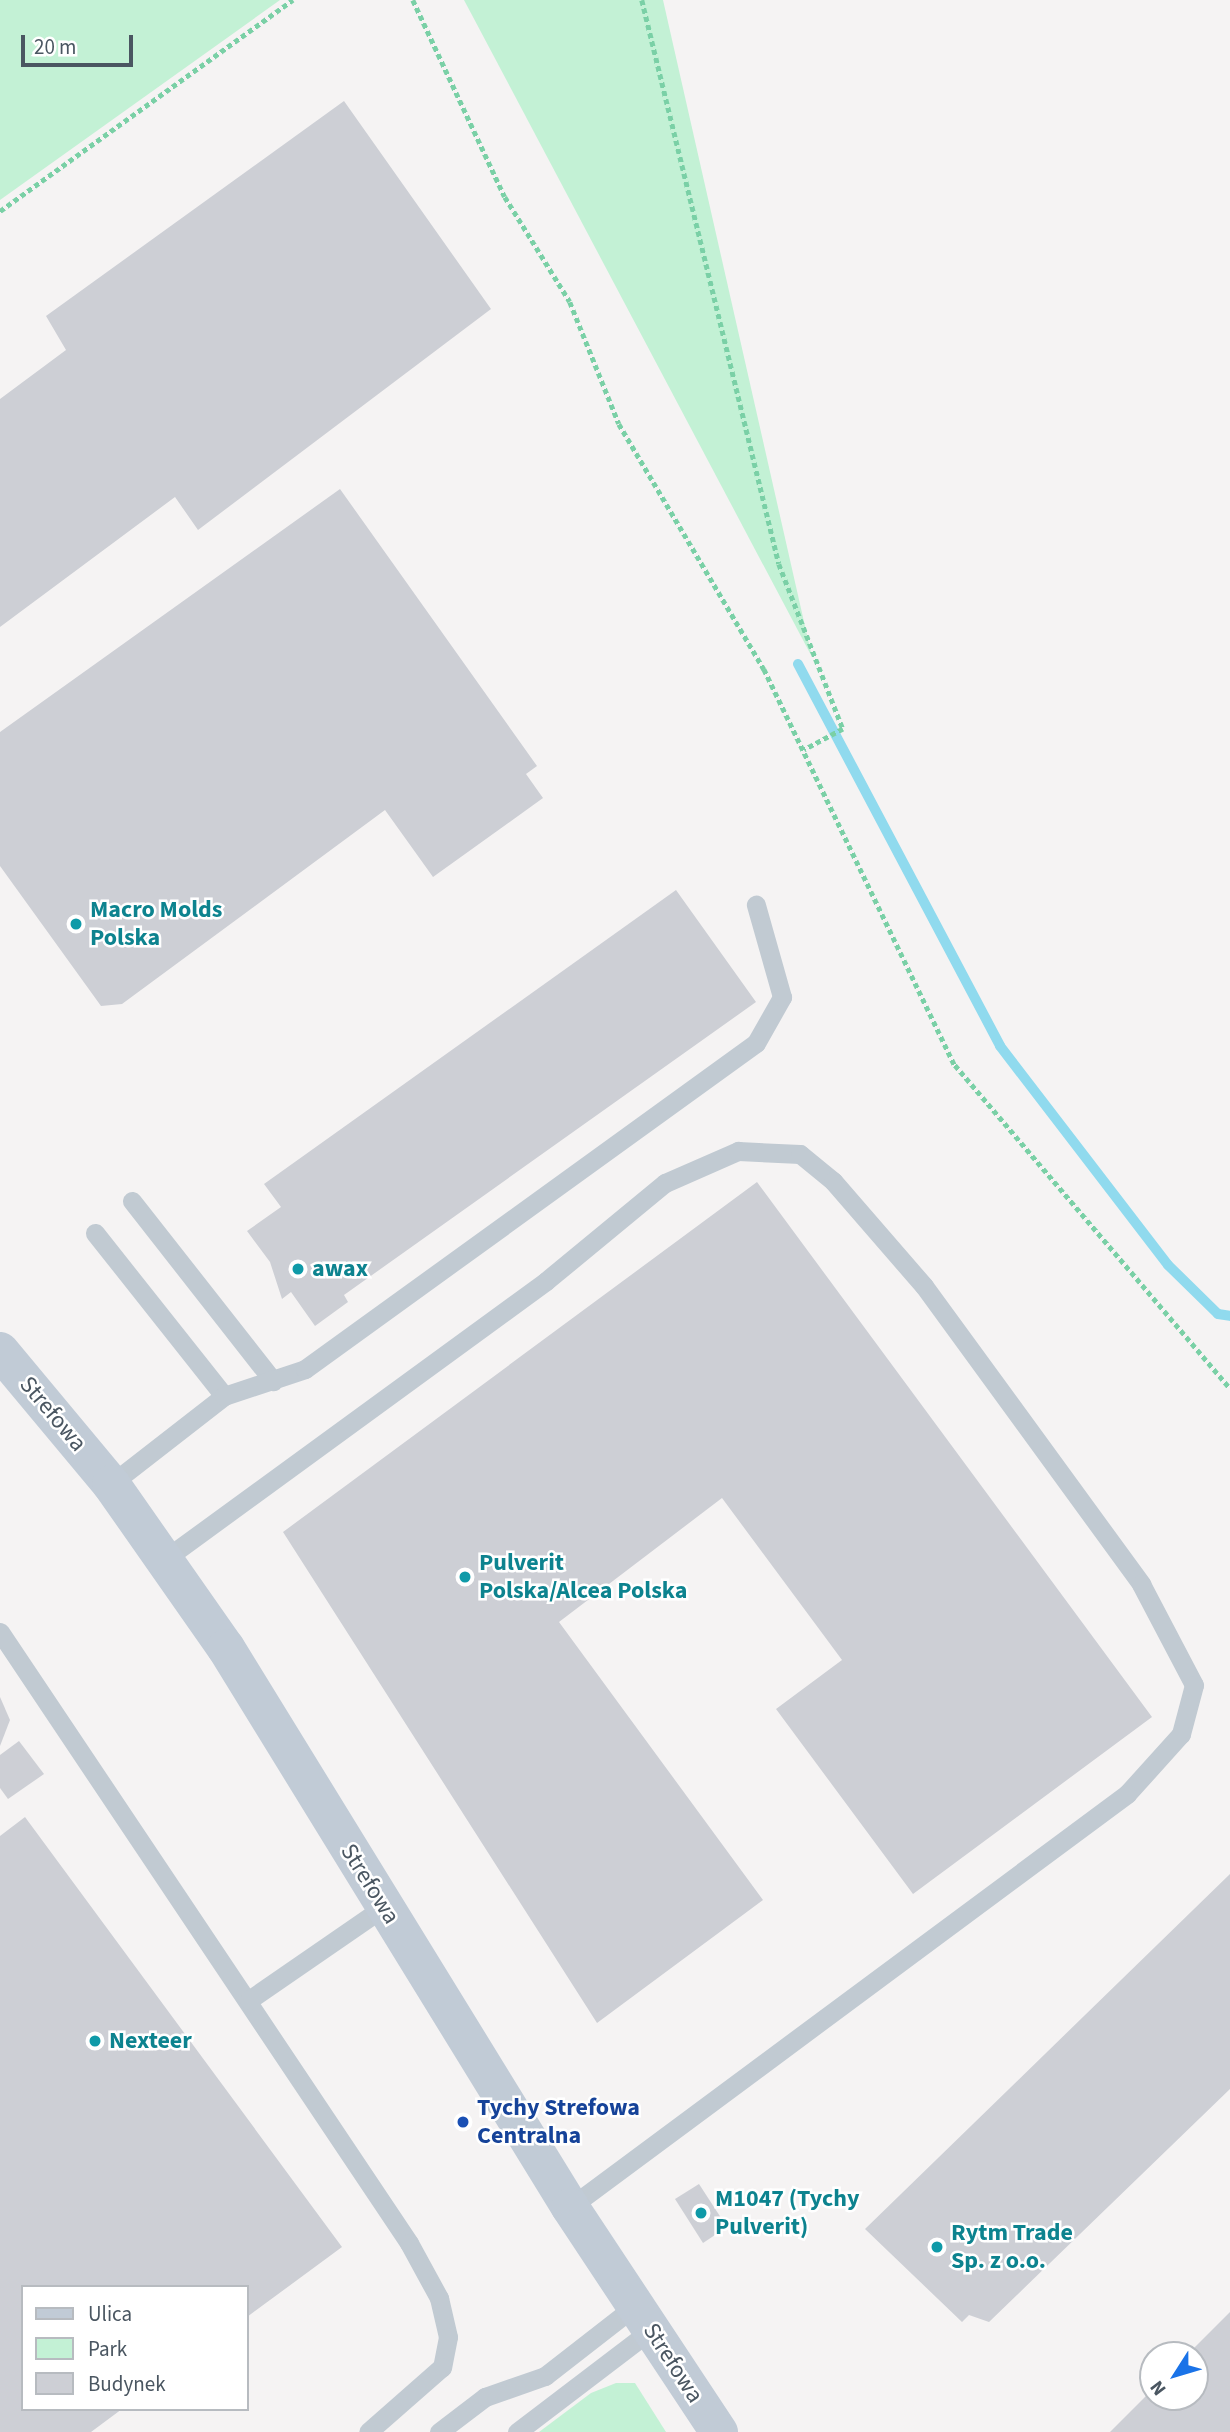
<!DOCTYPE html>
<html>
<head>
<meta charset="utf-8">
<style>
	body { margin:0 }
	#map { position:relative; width:1230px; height:2432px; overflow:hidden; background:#f5f3f3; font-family:"Source Sans 3",sans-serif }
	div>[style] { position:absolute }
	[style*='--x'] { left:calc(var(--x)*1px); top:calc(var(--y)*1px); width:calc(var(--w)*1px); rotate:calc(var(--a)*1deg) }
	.green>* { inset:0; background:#c3f1d5 }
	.stream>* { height:10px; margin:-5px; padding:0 5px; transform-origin:5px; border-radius:5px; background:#90daee }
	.building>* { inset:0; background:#cdcfd5 }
	.path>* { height:4.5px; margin-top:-2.25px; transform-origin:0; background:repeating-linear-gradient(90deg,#7ad0a6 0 5px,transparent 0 8.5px) }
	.lane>* { height:19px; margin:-9.5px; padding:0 9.5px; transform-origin:9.5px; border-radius:9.5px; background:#c1cad2 }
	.secondary>* { height:38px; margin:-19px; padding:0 19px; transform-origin:19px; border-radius:19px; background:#c1cbd6 }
	.dots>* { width:19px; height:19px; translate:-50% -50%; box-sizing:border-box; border:4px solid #fff; border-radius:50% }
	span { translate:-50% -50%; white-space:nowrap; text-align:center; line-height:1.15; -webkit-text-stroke:5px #fff; paint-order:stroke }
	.culture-label { font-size:24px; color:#0d838f; font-weight:700 }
	.left { translate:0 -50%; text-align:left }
	.street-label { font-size:24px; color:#4a5661 }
	.transit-label { font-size:24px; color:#164399; font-weight:700 }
	.legend { position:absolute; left:21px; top:2285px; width:228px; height:126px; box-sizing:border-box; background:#fff; border:2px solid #b7bbc0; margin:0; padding:9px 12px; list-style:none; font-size:21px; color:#4a5661 }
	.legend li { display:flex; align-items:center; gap:14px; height:35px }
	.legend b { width:35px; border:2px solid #b7bbc0 }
	.north { position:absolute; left:1139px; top:2341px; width:70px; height:70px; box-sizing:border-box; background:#fff; border:2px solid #b7bbc0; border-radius:50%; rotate:233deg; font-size:19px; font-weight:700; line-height:28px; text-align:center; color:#4a5661 }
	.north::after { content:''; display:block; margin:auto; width:24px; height:32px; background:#1a73e8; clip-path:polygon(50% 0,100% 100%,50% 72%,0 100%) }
	.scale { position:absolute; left:21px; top:35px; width:112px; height:32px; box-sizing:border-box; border:4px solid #4a5661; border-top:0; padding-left:9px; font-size:21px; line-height:24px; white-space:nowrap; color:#4a5661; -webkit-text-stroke:5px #fff; paint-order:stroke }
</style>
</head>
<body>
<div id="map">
	<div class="green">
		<i style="clip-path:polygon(0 0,280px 0,0 200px)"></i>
		<i style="clip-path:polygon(464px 0,663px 0,812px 657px)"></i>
		<i style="clip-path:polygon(616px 2383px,635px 2383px,666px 2432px,539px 2432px,591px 2393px)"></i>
	</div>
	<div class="stream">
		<i style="--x:798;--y:664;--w:432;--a:62.1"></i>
		<i style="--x:1000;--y:1046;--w:276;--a:52.5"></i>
		<i style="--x:1168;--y:1265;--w:70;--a:44.4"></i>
		<i style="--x:1218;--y:1314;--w:12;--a:9"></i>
	</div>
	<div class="building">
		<i style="clip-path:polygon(344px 101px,491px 309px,198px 530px,175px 497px,0 627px,0 399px,66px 350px,46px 316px)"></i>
		<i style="clip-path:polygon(340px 489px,537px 766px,526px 774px,543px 798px,433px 877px,385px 810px,122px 1004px,101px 1006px,0 866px,0 732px)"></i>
		<i style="clip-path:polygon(676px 890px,756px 1002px,344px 1295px,348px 1302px,315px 1326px,291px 1292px,282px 1299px,270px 1262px,247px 1231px,281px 1207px,264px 1184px)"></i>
		<i style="clip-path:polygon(757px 1182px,1152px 1717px,913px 1894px,776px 1709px,842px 1660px,722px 1498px,559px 1622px,763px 1900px,597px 2023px,283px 1532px)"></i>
		<i style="clip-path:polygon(0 1697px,10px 1720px,0 1746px)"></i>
		<i style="clip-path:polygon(19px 1741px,44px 1774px,8px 1799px,0 1788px,0 1755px)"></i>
		<i style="clip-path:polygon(25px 1817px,342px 2247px,247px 2317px,247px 2287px,23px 2287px,23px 2409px,122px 2409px,91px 2432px,0 2432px,0 1836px)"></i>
		<i style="clip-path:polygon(1230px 1874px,1230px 2089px,989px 2322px,969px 2315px,962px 2322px,865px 2229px)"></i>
		<i style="clip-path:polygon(699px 2184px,727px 2227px,703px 2243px,675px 2199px)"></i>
		<i style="clip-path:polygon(1230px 2312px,1230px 2432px,1110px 2432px,1153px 2389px,1153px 2397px,1195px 2397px,1195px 2355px,1187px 2355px)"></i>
	</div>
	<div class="path">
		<i style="--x:413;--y:0;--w:217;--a:65"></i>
		<i style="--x:505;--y:197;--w:123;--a:58.2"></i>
		<i style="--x:570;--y:302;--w:131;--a:68.1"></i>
		<i style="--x:619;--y:424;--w:285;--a:59.4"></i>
		<i style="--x:764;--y:669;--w:440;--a:64.3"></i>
		<i style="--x:955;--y:1065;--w:424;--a:49.6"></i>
		<i style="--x:642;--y:0;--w:580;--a:76.35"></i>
		<i style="--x:779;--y:564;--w:177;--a:68.8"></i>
		<i style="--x:843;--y:729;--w:44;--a:151.7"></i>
		<i style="--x:0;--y:211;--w:361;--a:-35.8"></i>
	</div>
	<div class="lane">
		<i style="--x:132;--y:1201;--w:229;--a:51.9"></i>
		<i style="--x:95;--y:1233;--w:208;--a:51.6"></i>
		<i style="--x:111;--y:1484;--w:143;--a:-37.9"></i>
		<i style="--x:224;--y:1396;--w:85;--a:-18.4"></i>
		<i style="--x:305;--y:1369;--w:556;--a:-35.86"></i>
		<i style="--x:756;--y:1043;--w:53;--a:-60.5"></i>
		<i style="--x:782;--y:997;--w:96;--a:-105.8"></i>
		<i style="--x:165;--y:1559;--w:472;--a:-36.1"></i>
		<i style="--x:546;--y:1281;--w:154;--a:-39.5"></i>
		<i style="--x:665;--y:1183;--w:80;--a:-23.7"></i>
		<i style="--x:738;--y:1151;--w:62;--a:2.8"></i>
		<i style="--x:800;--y:1154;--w:43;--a:39.3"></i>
		<i style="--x:833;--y:1181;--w:139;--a:49.1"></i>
		<i style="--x:924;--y:1286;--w:369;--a:53.9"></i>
		<i style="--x:1141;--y:1584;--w:114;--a:62.3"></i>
		<i style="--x:1194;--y:1685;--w:51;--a:104.9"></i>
		<i style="--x:1181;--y:1734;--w:81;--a:132"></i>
		<i style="--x:1127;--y:1794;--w:693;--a:143.44"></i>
		<i style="--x:0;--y:1632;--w:735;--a:56.2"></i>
		<i style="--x:409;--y:2243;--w:63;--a:61.4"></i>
		<i style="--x:439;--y:2298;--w:40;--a:77"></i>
		<i style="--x:448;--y:2337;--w:31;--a:101"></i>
		<i style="--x:442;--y:2367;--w:98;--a:138.7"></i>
		<i style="--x:249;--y:2000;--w:164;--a:-34.6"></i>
		<i style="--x:439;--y:2432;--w:58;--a:-37.3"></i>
		<i style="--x:485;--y:2397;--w:64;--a:-19.3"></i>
		<i style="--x:545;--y:2376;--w:114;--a:-37.9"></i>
		<i style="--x:517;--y:2432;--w:168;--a:-37.3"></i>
	</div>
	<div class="secondary">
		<i style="--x:0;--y:1351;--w:173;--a:50.2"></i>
		<i style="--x:111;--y:1484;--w:200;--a:55"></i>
		<i style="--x:226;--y:1648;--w:656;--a:58.39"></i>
		<i style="--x:570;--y:2207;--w:270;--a:56.5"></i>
	</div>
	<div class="dots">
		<i style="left:76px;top:924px;background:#0f9aa8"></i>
		<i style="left:298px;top:1269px;background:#0f9aa8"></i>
		<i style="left:465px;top:1577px;background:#0f9aa8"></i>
		<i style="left:95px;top:2041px;background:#0f9aa8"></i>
		<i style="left:463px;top:2122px;background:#1a4fb4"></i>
		<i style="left:701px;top:2213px;background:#0f9aa8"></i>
		<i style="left:937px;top:2247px;background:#0f9aa8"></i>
	</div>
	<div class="culture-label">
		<span class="left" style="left:90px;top:924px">Macro Molds<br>Polska</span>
		<span class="left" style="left:312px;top:1269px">awax</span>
		<span class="left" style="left:479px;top:1577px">Pulverit<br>Polska/Alcea Polska</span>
		<span class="left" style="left:109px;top:2041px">Nexteer</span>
		<span class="left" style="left:715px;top:2213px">M1047 (Tychy<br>Pulverit)</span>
		<span class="left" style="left:951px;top:2247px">Rytm Trade<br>Sp. z o.o.</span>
	</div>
	<div class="street-label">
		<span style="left:53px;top:1414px;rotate:50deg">Strefowa</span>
		<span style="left:370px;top:1884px;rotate:58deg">Strefowa</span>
		<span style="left:673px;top:2363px;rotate:57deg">Strefowa</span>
	</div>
	<div class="transit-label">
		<span class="left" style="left:477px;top:2122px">Tychy Strefowa<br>Centralna</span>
	</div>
	<ul class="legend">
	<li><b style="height:9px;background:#c1cbd6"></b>Ulica</li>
	<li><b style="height:19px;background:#c3f1d5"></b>Park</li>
	<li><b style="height:19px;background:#cdcfd5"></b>Budynek</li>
	</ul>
	<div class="north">N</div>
	<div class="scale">20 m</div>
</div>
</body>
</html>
